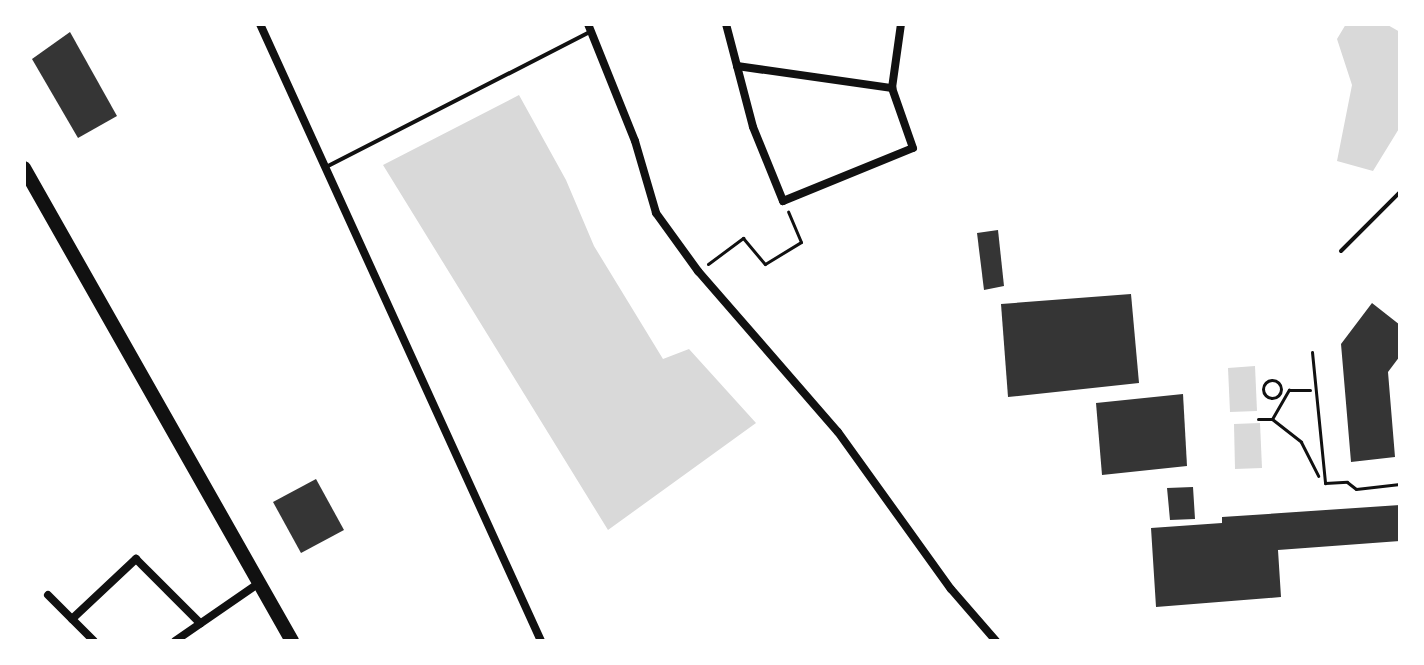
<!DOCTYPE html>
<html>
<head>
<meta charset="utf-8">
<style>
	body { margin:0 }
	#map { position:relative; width:1424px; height:665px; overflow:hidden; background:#fff; font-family:Barlow,sans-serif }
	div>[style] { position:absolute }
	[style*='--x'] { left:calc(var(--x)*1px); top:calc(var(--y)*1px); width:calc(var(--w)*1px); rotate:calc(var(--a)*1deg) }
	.water>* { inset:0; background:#d9d9d9 }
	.building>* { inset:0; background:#353535 }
	.path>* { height:3px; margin:-1.5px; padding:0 1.5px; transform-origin:1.5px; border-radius:1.5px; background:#111 }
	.path>.ring { margin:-1.5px; padding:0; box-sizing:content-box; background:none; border:3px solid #111; border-radius:50% }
	.service>* { height:4px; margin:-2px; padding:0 2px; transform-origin:2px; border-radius:2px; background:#111 }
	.minor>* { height:8px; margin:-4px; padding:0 4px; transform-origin:4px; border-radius:4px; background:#111 }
	.trunk>* { height:14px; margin:-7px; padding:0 7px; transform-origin:7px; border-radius:7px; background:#111 }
	span { translate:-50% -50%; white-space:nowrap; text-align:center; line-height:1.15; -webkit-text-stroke:7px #fff; paint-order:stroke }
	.frame { position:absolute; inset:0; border:26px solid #fff; pointer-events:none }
</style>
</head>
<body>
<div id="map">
	<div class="water">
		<i style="clip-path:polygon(1346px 24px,1386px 24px,1400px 32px,1400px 127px,1373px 171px,1337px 161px,1352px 85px,1337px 39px)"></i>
		<i style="clip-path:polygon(519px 95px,566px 180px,594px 246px,663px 359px,689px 349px,756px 423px,608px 530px,383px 165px)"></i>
		<i style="clip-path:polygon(1255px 366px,1257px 411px,1230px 412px,1228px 368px)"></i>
		<i style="clip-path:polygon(1260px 423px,1262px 468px,1235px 469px,1234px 424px)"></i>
	</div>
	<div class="building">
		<i style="clip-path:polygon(70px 32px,117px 116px,78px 138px,32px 59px)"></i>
		<i style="clip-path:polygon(998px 230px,1004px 286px,984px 290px,977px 233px)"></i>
		<i style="clip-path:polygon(1131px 294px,1139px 383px,1008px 397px,1001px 304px)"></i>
		<i style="clip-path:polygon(1372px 303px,1400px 325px,1400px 356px,1388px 372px,1395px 457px,1351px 462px,1341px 344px)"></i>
		<i style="clip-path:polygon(1183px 394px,1187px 466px,1102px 475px,1096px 403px)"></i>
		<i style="clip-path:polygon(316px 479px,344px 530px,301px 553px,273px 502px)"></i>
		<i style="clip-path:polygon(1193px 487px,1195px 519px,1170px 520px,1167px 488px)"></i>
		<i style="clip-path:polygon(1400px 505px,1400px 541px,1278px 550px,1281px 597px,1156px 607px,1151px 528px,1222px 523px,1222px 517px)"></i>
	</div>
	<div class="path">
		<i style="--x:708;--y:264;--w:44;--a:-36.6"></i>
		<i style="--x:743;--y:238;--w:34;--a:50"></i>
		<i style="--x:765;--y:264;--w:42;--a:-31.4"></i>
		<i style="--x:801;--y:242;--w:33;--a:-113"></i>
		<i style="--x:1312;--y:352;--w:132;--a:84.3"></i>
		<i style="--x:1325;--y:483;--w:22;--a:-3"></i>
		<i style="--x:1347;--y:482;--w:11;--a:38"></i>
		<i style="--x:1356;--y:489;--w:44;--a:-6.5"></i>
		<i class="ring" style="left:1263px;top:380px;width:15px;height:15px"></i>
		<i style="--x:1258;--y:419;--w:14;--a:0"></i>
		<i style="--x:1272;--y:419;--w:34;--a:-60"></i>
		<i style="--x:1289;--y:390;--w:21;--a:0"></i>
		<i style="--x:1272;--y:419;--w:37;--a:38"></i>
		<i style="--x:1301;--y:442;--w:38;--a:63"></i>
	</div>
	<div class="service">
		<i style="--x:328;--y:166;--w:294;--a:-27.1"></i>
		<i style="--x:1341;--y:251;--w:83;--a:-45"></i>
	</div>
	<div class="minor">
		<i style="--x:260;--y:24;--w:678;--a:65.51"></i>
		<i style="--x:588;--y:24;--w:126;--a:68.1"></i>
		<i style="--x:635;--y:141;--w:75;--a:73.7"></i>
		<i style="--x:656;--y:213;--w:72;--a:54.1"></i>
		<i style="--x:698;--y:271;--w:213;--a:49"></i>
		<i style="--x:838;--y:432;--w:193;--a:54.3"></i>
		<i style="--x:951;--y:589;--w:69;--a:49.1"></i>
		<i style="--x:726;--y:24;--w:106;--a:75.3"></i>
		<i style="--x:753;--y:127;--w:80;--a:67.9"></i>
		<i style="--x:783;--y:201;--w:140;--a:-22.2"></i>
		<i style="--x:913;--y:148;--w:64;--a:-109.3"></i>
		<i style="--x:892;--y:88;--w:65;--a:-82"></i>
		<i style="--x:737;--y:66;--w:157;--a:8.1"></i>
		<i style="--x:48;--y:595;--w:65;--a:45"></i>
		<i style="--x:72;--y:619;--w:88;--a:-43.2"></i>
		<i style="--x:136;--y:559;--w:91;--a:45"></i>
		<i style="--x:175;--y:641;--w:102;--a:-34.6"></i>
	</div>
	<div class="trunk">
		<i style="--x:24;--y:168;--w:544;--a:60.46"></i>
	</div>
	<div class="frame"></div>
</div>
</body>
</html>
